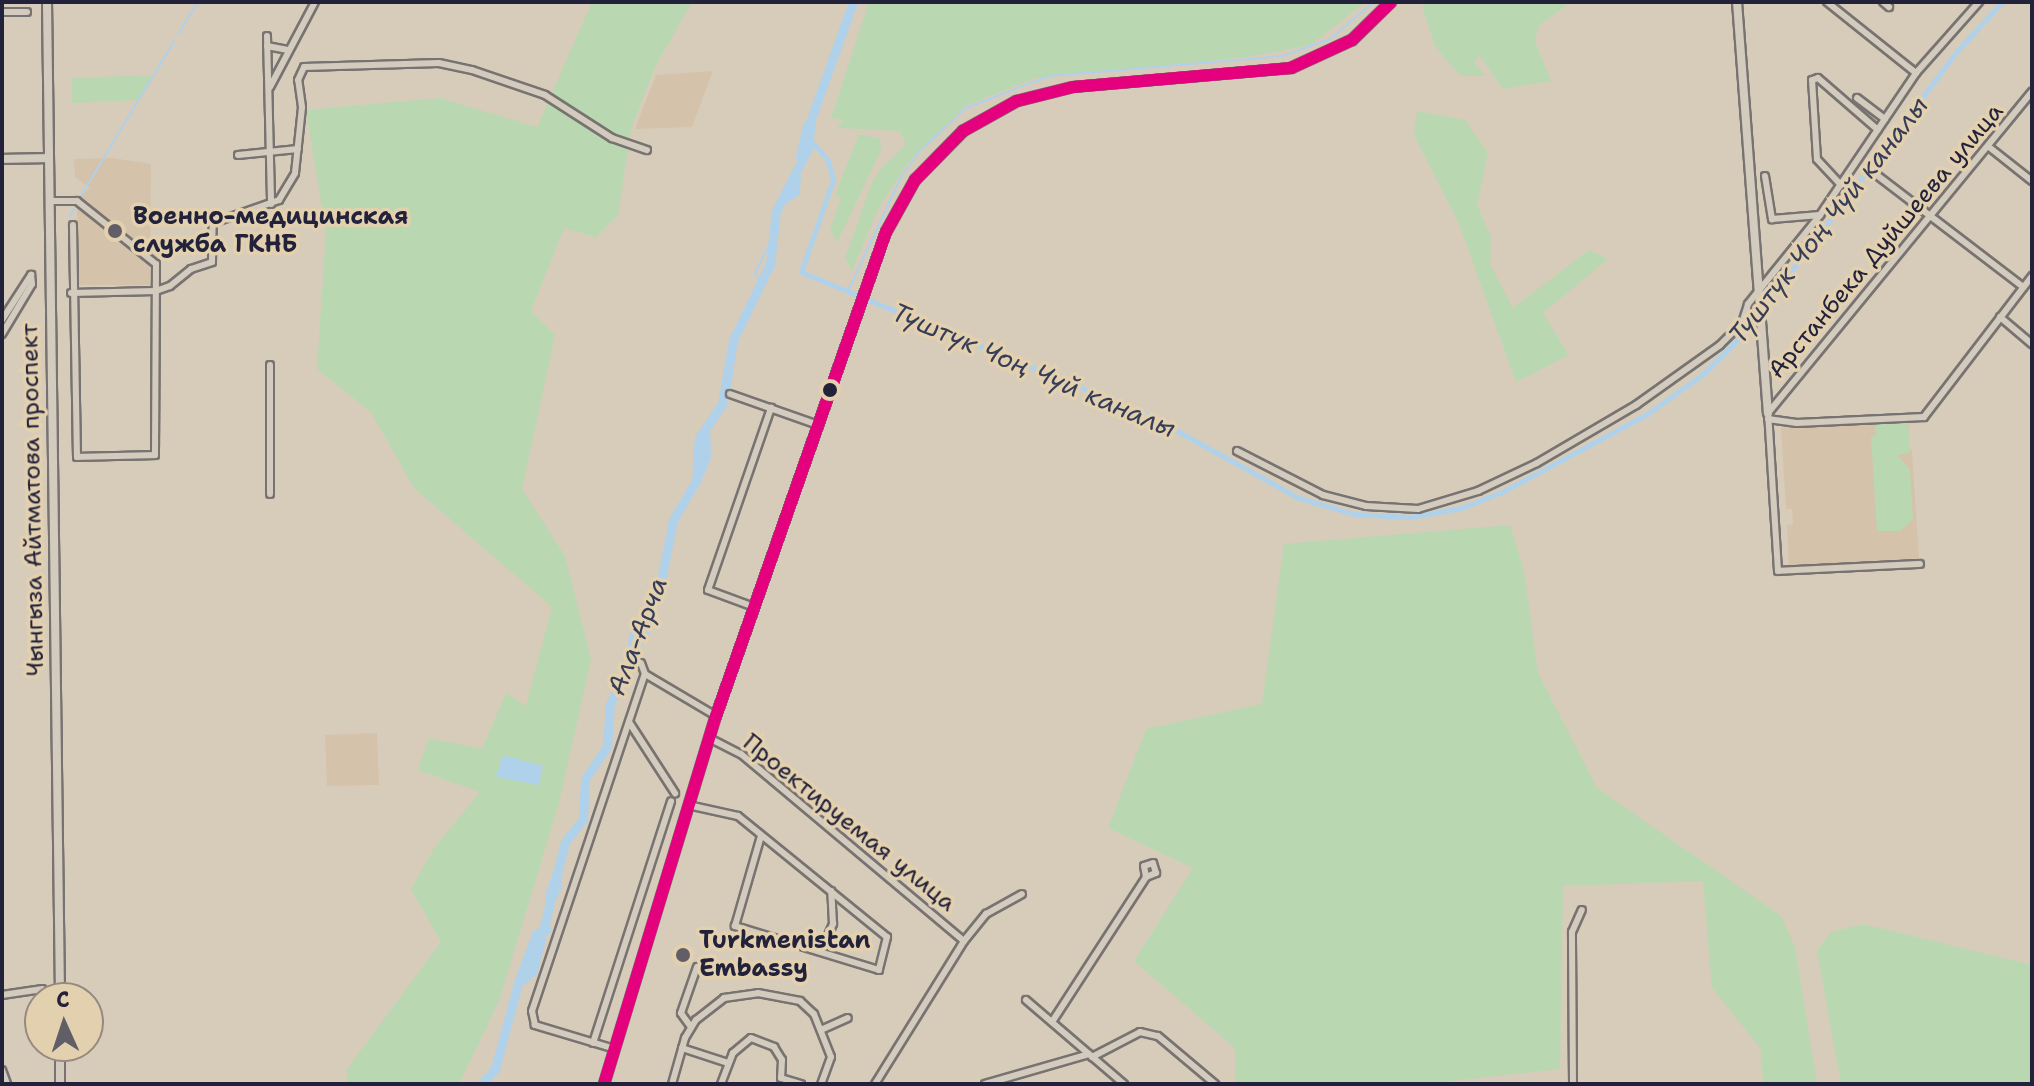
<!DOCTYPE html>
<html>
<head>
<meta charset="utf-8">
<style>
	body { margin:0 }
	#map { position:relative; width:2034px; height:1086px; overflow:hidden; background:#d7ccba; font-family:"Shantell Sans",sans-serif }
	div>[style] { position:absolute }
	[style*='--x'] { left:calc(var(--x)*1px); top:calc(var(--y)*1px); width:calc(var(--w)*1px); rotate:calc(var(--a)*1deg) }
	.built>* { inset:0; background:#d5c2ab }
	.green>* { inset:0; background:#b9d8b1 }
	.water>* { inset:0; background:#b0d1ea }
	.stream>* { height:2px; margin:-1px; padding:0 1px; transform-origin:1px; border-radius:1px; background:#b0d1ea }
	.canal>* { height:5px; margin:-2.5px; padding:0 2.5px; transform-origin:2.5px; border-radius:2.5px; background:#b0d1ea }
	.river>* { height:9px; margin:-4.5px; padding:0 4.5px; transform-origin:4.5px; border-radius:4.5px; background:#b0d1ea }
	.roads { filter:drop-shadow(2px 0 #787370) drop-shadow(-2px 0 #787370) drop-shadow(0 2px #787370) drop-shadow(0 -2px #787370) }
	.street>* { height:6px; margin:-3px; padding:0 3px; transform-origin:3px; border-radius:3px; background:#d3cbbe }
	.secondary>* { height:8px; margin:-4px; padding:0 4px; transform-origin:4px; border-radius:4px; background:#d3cbbe }
	.bus-1>* { height:12px; margin:-6px; padding:0 6px; transform-origin:6px; border-radius:6px; background:#e5007d }
	.dots>* { width:22px; height:22px; translate:-50% -50%; box-sizing:border-box; border:4px solid #e3d0ae; border-radius:50% }
	span { translate:-50% -50%; white-space:nowrap; text-align:center; line-height:1.15; -webkit-text-stroke:7px #e3d0ae; paint-order:stroke }
	.poi-label { font-size:24px; color:#22223b; font-weight:700 }
	.left { translate:0 -50%; text-align:left }
	.street-label { font-size:24px; color:#22223b }
	.water-label { font-size:26px; color:#353d58; font-style:italic }
	.frame { position:absolute; inset:0; border:4px solid #22223b; pointer-events:none }
	.north { position:absolute; left:24px; top:982px; width:80px; height:80px; box-sizing:border-box; background:#e3d0ae; border:2px solid #968a80; border-radius:50%; rotate:357deg; font-size:22px; font-weight:700; line-height:32px; text-align:center; color:#22223b }
	.north::after { content:''; display:block; margin:auto; width:28px; height:36px; background:#615e67; clip-path:polygon(50% 0,100% 100%,50% 72%,0 100%) }
</style>
</head>
<body>
<div id="map">
	<div class="built">
		<i style="clip-path:polygon(713px 71px,692px 127px,635px 129px,656px 75px)"></i>
		<i style="clip-path:polygon(112px 158px,151px 164px,150px 285px,78px 285px,77px 198px,90px 188px,75px 177px,74px 159px)"></i>
		<i style="clip-path:polygon(1910px 420px,1907px 446px,1912px 451px,1919px 559px,1789px 566px,1787px 525px,1793px 524px,1792px 509px,1786px 509px,1781px 428px)"></i>
		<i style="clip-path:polygon(377px 733px,379px 785px,327px 786px,325px 735px)"></i>
	</div>
	<div class="green">
		<i style="clip-path:polygon(592px 2px,692px 2px,655px 67px,631px 129px,618px 215px,596px 237px,564px 228px,531px 311px,555px 335px,522px 489px,565px 556px,591px 659px,559px 803px,499px 1001px,459px 1084px,347px 1084px,347px 1069px,441px 942px,411px 889px,434px 848px,480px 792px,418px 770px,429px 738px,482px 749px,506px 693px,526px 706px,552px 607px,414px 488px,371px 412px,317px 369px,326px 233px,306px 110px,440px 98px,537px 127px)"></i>
		<i style="clip-path:polygon(869px 2px,1366px 2px,1310px 45px,1247px 57px,1036px 78px,965px 106px,907px 164px,878px 209px,852px 271px,845px 258px,871px 185px,881px 168px,906px 145px,900px 131px,837px 128px,843px 120px,831px 118px)"></i>
		<i style="clip-path:polygon(1427px 2px,1572px 2px,1539px 25px,1535px 41px,1551px 81px,1503px 89px,1479px 55px,1474px 63px,1486px 76px,1460px 76px,1435px 46px,1422px 7px)"></i>
		<i style="clip-path:polygon(153px 75px,137px 100px,72px 103px,72px 78px)"></i>
		<i style="clip-path:polygon(1417px 111px,1465px 120px,1488px 153px,1477px 205px,1491px 237px,1490px 264px,1513px 308px,1589px 250px,1608px 259px,1543px 313px,1569px 355px,1516px 382px,1459px 224px,1414px 135px)"></i>
		<i style="clip-path:polygon(859px 134px,880px 139px,881px 150px,837px 243px,830px 228px,841px 199px,835px 195px)"></i>
		<i style="clip-path:polygon(1908px 422px,1910px 453px,1897px 455px,1910px 469px,1913px 519px,1900px 531px,1877px 531px,1871px 437px,1876px 436px,1875px 424px)"></i>
		<i style="clip-path:polygon(1510px 525px,1524px 571px,1538px 673px,1597px 788px,1781px 916px,1795px 947px,1817px 1084px,1763px 1084px,1761px 1049px,1712px 988px,1703px 881px,1563px 886px,1560px 1069px,1425px 1084px,1235px 1084px,1235px 1048px,1134px 961px,1193px 868px,1108px 828px,1146px 729px,1262px 704px,1284px 544px)"></i>
		<i style="clip-path:polygon(1863px 924px,2032px 965px,2032px 1084px,1841px 1084px,1817px 951px,1831px 932px)"></i>
	</div>
	<div class="water">
		<i style="clip-path:polygon(503px 755px,543px 766px,539px 785px,496px 777px)"></i>
	</div>
	<div class="stream">
		<i style="--x:178;--y:35;--w:39;--a:-59"></i>
		<i style="--x:79;--y:199;--w:186;--a:-58.9"></i>
		<i style="--x:70;--y:216;--w:8;--a:-60"></i>
		<i style="--x:761;--y:285;--w:13;--a:-117"></i>
		<i style="--x:755;--y:273;--w:41;--a:-64.1"></i>
		<i style="--x:848;--y:291;--w:126;--a:-65.1"></i>
		<i style="--x:901;--y:177;--w:32;--a:-54"></i>
		<i style="--x:920;--y:151;--w:63;--a:-43.1"></i>
		<i style="--x:966;--y:108;--w:89;--a:-21.1"></i>
		<i style="--x:1049;--y:76;--w:234;--a:-4.9"></i>
		<i style="--x:1282;--y:56;--w:51;--a:-19.5"></i>
		<i style="--x:1330;--y:39;--w:57;--a:-40.1"></i>
		<i style="--x:2;--y:327;--w:34;--a:-58"></i>
		<i style="--x:637;--y:623;--w:18;--a:84"></i>
		<i style="--x:552;--y:904;--w:17;--a:-59"></i>
		<i style="--x:561;--y:889;--w:14;--a:-94"></i>
		<i style="--x:550;--y:913;--w:18;--a:-103"></i>
		<i style="--x:546;--y:895;--w:48;--a:-70.4"></i>
	</div>
	<div class="canal">
		<i style="--x:809;--y:138;--w:30;--a:50"></i>
		<i style="--x:828;--y:161;--w:20;--a:75"></i>
		<i style="--x:833;--y:180;--w:97;--a:109.2"></i>
		<i style="--x:801;--y:272;--w:380;--a:22.4"></i>
		<i style="--x:1152;--y:417;--w:168;--a:28.9"></i>
		<i style="--x:1299;--y:498;--w:57;--a:16.2"></i>
		<i style="--x:1354;--y:514;--w:56;--a:3.1"></i>
		<i style="--x:1410;--y:517;--w:52;--a:-10"></i>
		<i style="--x:1461;--y:508;--w:46;--a:-21.6"></i>
		<i style="--x:1504;--y:491;--w:162;--a:-28.3"></i>
		<i style="--x:1647;--y:414;--w:69;--a:-35.5"></i>
		<i style="--x:1703;--y:374;--w:61;--a:-45"></i>
		<i style="--x:1746;--y:331;--w:352;--a:-53"></i>
		<i style="--x:1958;--y:50;--w:65;--a:-47.5"></i>
	</div>
	<div class="river">
		<i style="--x:800;--y:156;--w:32;--a:-77"></i>
		<i style="--x:782;--y:200;--w:15;--a:-32"></i>
		<i style="--x:795;--y:192;--w:17;--a:-87"></i>
		<i style="--x:725;--y:393;--w:35;--a:-82"></i>
		<i style="--x:699;--y:474;--w:19;--a:-69"></i>
		<i style="--x:706;--y:456;--w:25;--a:-92"></i>
		<i style="--x:632;--y:652;--w:32;--a:-58"></i>
		<i style="--x:649;--y:625;--w:18;--a:-87"></i>
		<i style="--x:518;--y:983;--w:52;--a:-69.8"></i>
		<i style="--x:536;--y:934;--w:12;--a:-24"></i>
		<i style="--x:481;--y:1084;--w:21;--a:-47"></i>
		<i style="--x:495;--y:1069;--w:89;--a:-75"></i>
		<i style="--x:518;--y:983;--w:19;--a:-39"></i>
		<i style="--x:533;--y:971;--w:133;--a:-76.1"></i>
		<i style="--x:565;--y:842;--w:29;--a:-52"></i>
		<i style="--x:583;--y:819;--w:40;--a:-87.1"></i>
		<i style="--x:585;--y:779;--w:40;--a:-56"></i>
		<i style="--x:607;--y:746;--w:42;--a:-85.9"></i>
		<i style="--x:610;--y:704;--w:48;--a:-65.6"></i>
		<i style="--x:630;--y:660;--w:28;--a:-82"></i>
		<i style="--x:634;--y:632;--w:43;--a:-56.3"></i>
		<i style="--x:658;--y:596;--w:77;--a:-78.8"></i>
		<i style="--x:673;--y:520;--w:45;--a:-59.5"></i>
		<i style="--x:696;--y:481;--w:43;--a:-86"></i>
		<i style="--x:699;--y:438;--w:41;--a:-55.9"></i>
		<i style="--x:722;--y:404;--w:65;--a:-80.2"></i>
		<i style="--x:733;--y:340;--w:85;--a:-64"></i>
		<i style="--x:770;--y:264;--w:53;--a:-83.5"></i>
		<i style="--x:776;--y:211;--w:71;--a:-63.1"></i>
		<i style="--x:808;--y:148;--w:29;--a:-84"></i>
		<i style="--x:811;--y:119;--w:124;--a:-70.3"></i>
	</div>
	<div class="roads">
		<div class="street">
			<i style="--x:1827;--y:2;--w:114;--a:38.6"></i>
			<i style="--x:1883;--y:2;--w:8;--a:40"></i>
			<i style="--x:2;--y:12;--w:25;--a:0"></i>
			<i style="--x:267;--y:36;--w:168;--a:88.6"></i>
			<i style="--x:267;--y:46;--w:20;--a:11"></i>
			<i style="--x:270;--y:87;--w:96;--a:-62.1"></i>
			<i style="--x:1857;--y:98;--w:35;--a:37"></i>
			<i style="--x:1989;--y:147;--w:55;--a:38.3"></i>
			<i style="--x:238;--y:155;--w:60;--a:-5.7"></i>
			<i style="--x:1765;--y:176;--w:44;--a:80.8"></i>
			<i style="--x:1772;--y:219;--w:48;--a:-4.8"></i>
			<i style="--x:1878;--y:176;--w:183;--a:37.4"></i>
			<i style="--x:1841;--y:185;--w:35;--a:-133"></i>
			<i style="--x:1817;--y:159;--w:79;--a:-93.6"></i>
			<i style="--x:1812;--y:80;--w:6;--a:-18"></i>
			<i style="--x:1818;--y:78;--w:79;--a:40.9"></i>
			<i style="--x:49;--y:201;--w:28;--a:0"></i>
			<i style="--x:77;--y:201;--w:101;--a:38.6"></i>
			<i style="--x:156;--y:264;--w:191;--a:90.3"></i>
			<i style="--x:155;--y:455;--w:78;--a:178.5"></i>
			<i style="--x:77;--y:457;--w:232;--a:-91"></i>
			<i style="--x:71;--y:293;--w:85;--a:-1.3"></i>
			<i style="--x:156;--y:291;--w:15;--a:-20"></i>
			<i style="--x:170;--y:286;--w:27;--a:-39"></i>
			<i style="--x:191;--y:269;--w:22;--a:-18"></i>
			<i style="--x:212;--y:262;--w:39;--a:-89"></i>
			<i style="--x:213;--y:223;--w:70;--a:-19.2"></i>
			<i style="--x:279;--y:200;--w:31;--a:-59"></i>
			<i style="--x:295;--y:173;--w:66;--a:-83.9"></i>
			<i style="--x:302;--y:107;--w:27;--a:-98"></i>
			<i style="--x:298;--y:80;--w:14;--a:-65"></i>
			<i style="--x:304;--y:67;--w:135;--a:-1.7"></i>
			<i style="--x:439;--y:63;--w:34;--a:12"></i>
			<i style="--x:472;--y:70;--w:77;--a:18.9"></i>
			<i style="--x:545;--y:95;--w:80;--a:32.7"></i>
			<i style="--x:612;--y:138;--w:37;--a:19"></i>
			<i style="--x:2000;--y:317;--w:42;--a:40.2"></i>
			<i style="--x:2;--y:320;--w:54;--a:-57.2"></i>
			<i style="--x:2;--y:334;--w:58;--a:-59"></i>
			<i style="--x:32;--y:284;--w:9;--a:-96"></i>
			<i style="--x:270;--y:365;--w:129;--a:90"></i>
			<i style="--x:730;--y:394;--w:93;--a:19.4"></i>
			<i style="--x:1768;--y:419;--w:29;--a:8"></i>
			<i style="--x:1797;--y:423;--w:127;--a:-2.7"></i>
			<i style="--x:1924;--y:417;--w:178;--a:-52.5"></i>
			<i style="--x:1237;--y:451;--w:97;--a:27.1"></i>
			<i style="--x:1323;--y:495;--w:44;--a:14.3"></i>
			<i style="--x:1366;--y:506;--w:52;--a:3.3"></i>
			<i style="--x:1418;--y:509;--w:63;--a:-16.7"></i>
			<i style="--x:1478;--y:491;--w:65;--a:-25.4"></i>
			<i style="--x:1537;--y:463;--w:115;--a:-30.4"></i>
			<i style="--x:1636;--y:405;--w:103;--a:-35.5"></i>
			<i style="--x:1720;--y:345;--w:31;--a:-45"></i>
			<i style="--x:1742;--y:323;--w:20;--a:-72"></i>
			<i style="--x:1748;--y:304;--w:114;--a:-51"></i>
			<i style="--x:1820;--y:215;--w:171;--a:-55.9"></i>
			<i style="--x:1916;--y:73;--w:95;--a:-48.4"></i>
			<i style="--x:1920;--y:564;--w:142;--a:177.2"></i>
			<i style="--x:1778;--y:571;--w:158;--a:-93.6"></i>
			<i style="--x:1768;--y:413;--w:416;--a:-50.6"></i>
			<i style="--x:754;--y:607;--w:49;--a:-159.7"></i>
			<i style="--x:708;--y:590;--w:193;--a:-70.9"></i>
			<i style="--x:641;--y:663;--w:12;--a:70"></i>
			<i style="--x:645;--y:674;--w:82;--a:30.6"></i>
			<i style="--x:629;--y:722;--w:85;--a:57.1"></i>
			<i style="--x:709;--y:738;--w:36;--a:27"></i>
			<i style="--x:741;--y:754;--w:291;--a:40"></i>
			<i style="--x:688;--y:805;--w:51;--a:12.4"></i>
			<i style="--x:738;--y:816;--w:192;--a:39.1"></i>
			<i style="--x:887;--y:937;--w:34;--a:104"></i>
			<i style="--x:879;--y:970;--w:151;--a:-163"></i>
			<i style="--x:735;--y:926;--w:94;--a:-73.9"></i>
			<i style="--x:821;--y:951;--w:30;--a:-66"></i>
			<i style="--x:833;--y:924;--w:33;--a:-93"></i>
			<i style="--x:2;--y:995;--w:41;--a:-8.3"></i>
			<i style="--x:1026;--y:1000;--w:129;--a:40.6"></i>
			<i style="--x:1052;--y:1022;--w:173;--a:-57"></i>
			<i style="--x:1146;--y:877;--w:11;--a:-22"></i>
			<i style="--x:1156;--y:873;--w:10;--a:-107"></i>
			<i style="--x:1153;--y:863;--w:9;--a:162"></i>
			<i style="--x:1144;--y:866;--w:11;--a:80"></i>
			<i style="--x:691;--y:1027;--w:17;--a:-126"></i>
			<i style="--x:681;--y:1013;--w:49;--a:-70.8"></i>
			<i style="--x:823;--y:1029;--w:27;--a:-24"></i>
			<i style="--x:593;--y:1043;--w:254;--a:-72.1"></i>
			<i style="--x:682;--y:1048;--w:48;--a:18.1"></i>
			<i style="--x:615;--y:1049;--w:84;--a:-163.3"></i>
			<i style="--x:535;--y:1025;--w:14;--a:-102"></i>
			<i style="--x:532;--y:1011;--w:355;--a:-71.5"></i>
			<i style="--x:1092;--y:1057;--w:54;--a:-27.5"></i>
			<i style="--x:1140;--y:1032;--w:18;--a:13"></i>
			<i style="--x:1158;--y:1036;--w:75;--a:40.1"></i>
			<i style="--x:2;--y:1070;--w:15;--a:70"></i>
			<i style="--x:672;--y:1084;--w:48;--a:-74.2"></i>
			<i style="--x:685;--y:1038;--w:21;--a:-59"></i>
			<i style="--x:696;--y:1020;--w:36;--a:-38"></i>
			<i style="--x:724;--y:998;--w:34;--a:-8"></i>
			<i style="--x:758;--y:993;--w:43;--a:10.8"></i>
			<i style="--x:800;--y:1001;--w:19;--a:43"></i>
			<i style="--x:814;--y:1014;--w:46;--a:68.4"></i>
			<i style="--x:831;--y:1057;--w:29;--a:110"></i>
			<i style="--x:721;--y:1084;--w:33;--a:-69"></i>
			<i style="--x:733;--y:1053;--w:23;--a:-40"></i>
			<i style="--x:751;--y:1038;--w:25;--a:21"></i>
			<i style="--x:774;--y:1047;--w:15;--a:58"></i>
			<i style="--x:782;--y:1060;--w:18;--a:93"></i>
			<i style="--x:781;--y:1078;--w:21;--a:17"></i>
			<i style="--x:875;--y:1084;--w:168;--a:-58.1"></i>
			<i style="--x:964;--y:941;--w:35;--a:-51"></i>
			<i style="--x:986;--y:914;--w:41;--a:-29.1"></i>
			<i style="--x:985;--y:1084;--w:108;--a:-16.1"></i>
			<i style="--x:1573;--y:1084;--w:152;--a:-90.4"></i>
			<i style="--x:1572;--y:932;--w:24;--a:-66"></i>
		</div>
		<div class="secondary">
			<i style="--x:47;--y:2;--w:996;--a:89.25"></i>
			<i style="--x:1737;--y:2;--w:412;--a:85.7"></i>
			<i style="--x:2;--y:159;--w:46;--a:-1.2"></i>
			<i style="--x:60;--y:1046;--w:38;--a:90"></i>
			<i style="--x:604;--y:1084;--w:385;--a:-73.1"></i>
			<i style="--x:716;--y:716;--w:513;--a:-70.65"></i>
			<i style="--x:886;--y:232;--w:60;--a:-60.9"></i>
			<i style="--x:915;--y:180;--w:69;--a:-45.6"></i>
			<i style="--x:963;--y:131;--w:62;--a:-29.1"></i>
			<i style="--x:1017;--y:101;--w:58;--a:-14"></i>
			<i style="--x:1073;--y:87;--w:219;--a:-5"></i>
			<i style="--x:1291;--y:68;--w:67;--a:-24.7"></i>
			<i style="--x:1352;--y:40;--w:54;--a:-44.3"></i>
		</div>
	</div>
	<div class="bus-1">
		<i style="--x:604;--y:1084;--w:385;--a:-73.1"></i>
		<i style="--x:716;--y:716;--w:513;--a:-70.65"></i>
		<i style="--x:886;--y:232;--w:60;--a:-60.9"></i>
		<i style="--x:915;--y:180;--w:69;--a:-45.6"></i>
		<i style="--x:963;--y:131;--w:62;--a:-29.1"></i>
		<i style="--x:1017;--y:101;--w:58;--a:-14"></i>
		<i style="--x:1073;--y:87;--w:219;--a:-5"></i>
		<i style="--x:1291;--y:68;--w:67;--a:-24.7"></i>
		<i style="--x:1352;--y:40;--w:54;--a:-44.3"></i>
	</div>
	<div class="dots">
		<i style="left:115px;top:231px;background:#615e67"></i>
		<i style="left:830px;top:390px;background:#22223b"></i>
		<i style="left:683px;top:955px;background:#615e67"></i>
	</div>
	<div class="poi-label">
		<span class="left" style="left:133px;top:231px">Военно-медицинская<br>служба ГКНБ</span>
		<span class="left" style="left:699px;top:955px">Turkmenistan<br>Embassy</span>
	</div>
	<div class="street-label">
		<span style="left:1886px;top:241px;rotate:-50deg">Арстанбека Дуйшеева улица</span>
		<span style="left:33px;top:500px;rotate:-91deg">Чынгыза Айтматова проспект</span>
		<span style="left:849px;top:823px;rotate:39deg">Проектируемая улица</span>
	</div>
	<div class="water-label">
		<span style="left:1828px;top:220px;rotate:-52deg">Түштүк Чоң Чүй каналы</span>
		<span style="left:1034px;top:370px;rotate:23deg">Түштүк Чоң Чүй каналы</span>
		<span style="left:637px;top:636px;rotate:-69deg">Ала-Арча</span>
	</div>
	<div class="frame"></div>
	<div class="north">С</div>
</div>
</body>
</html>
